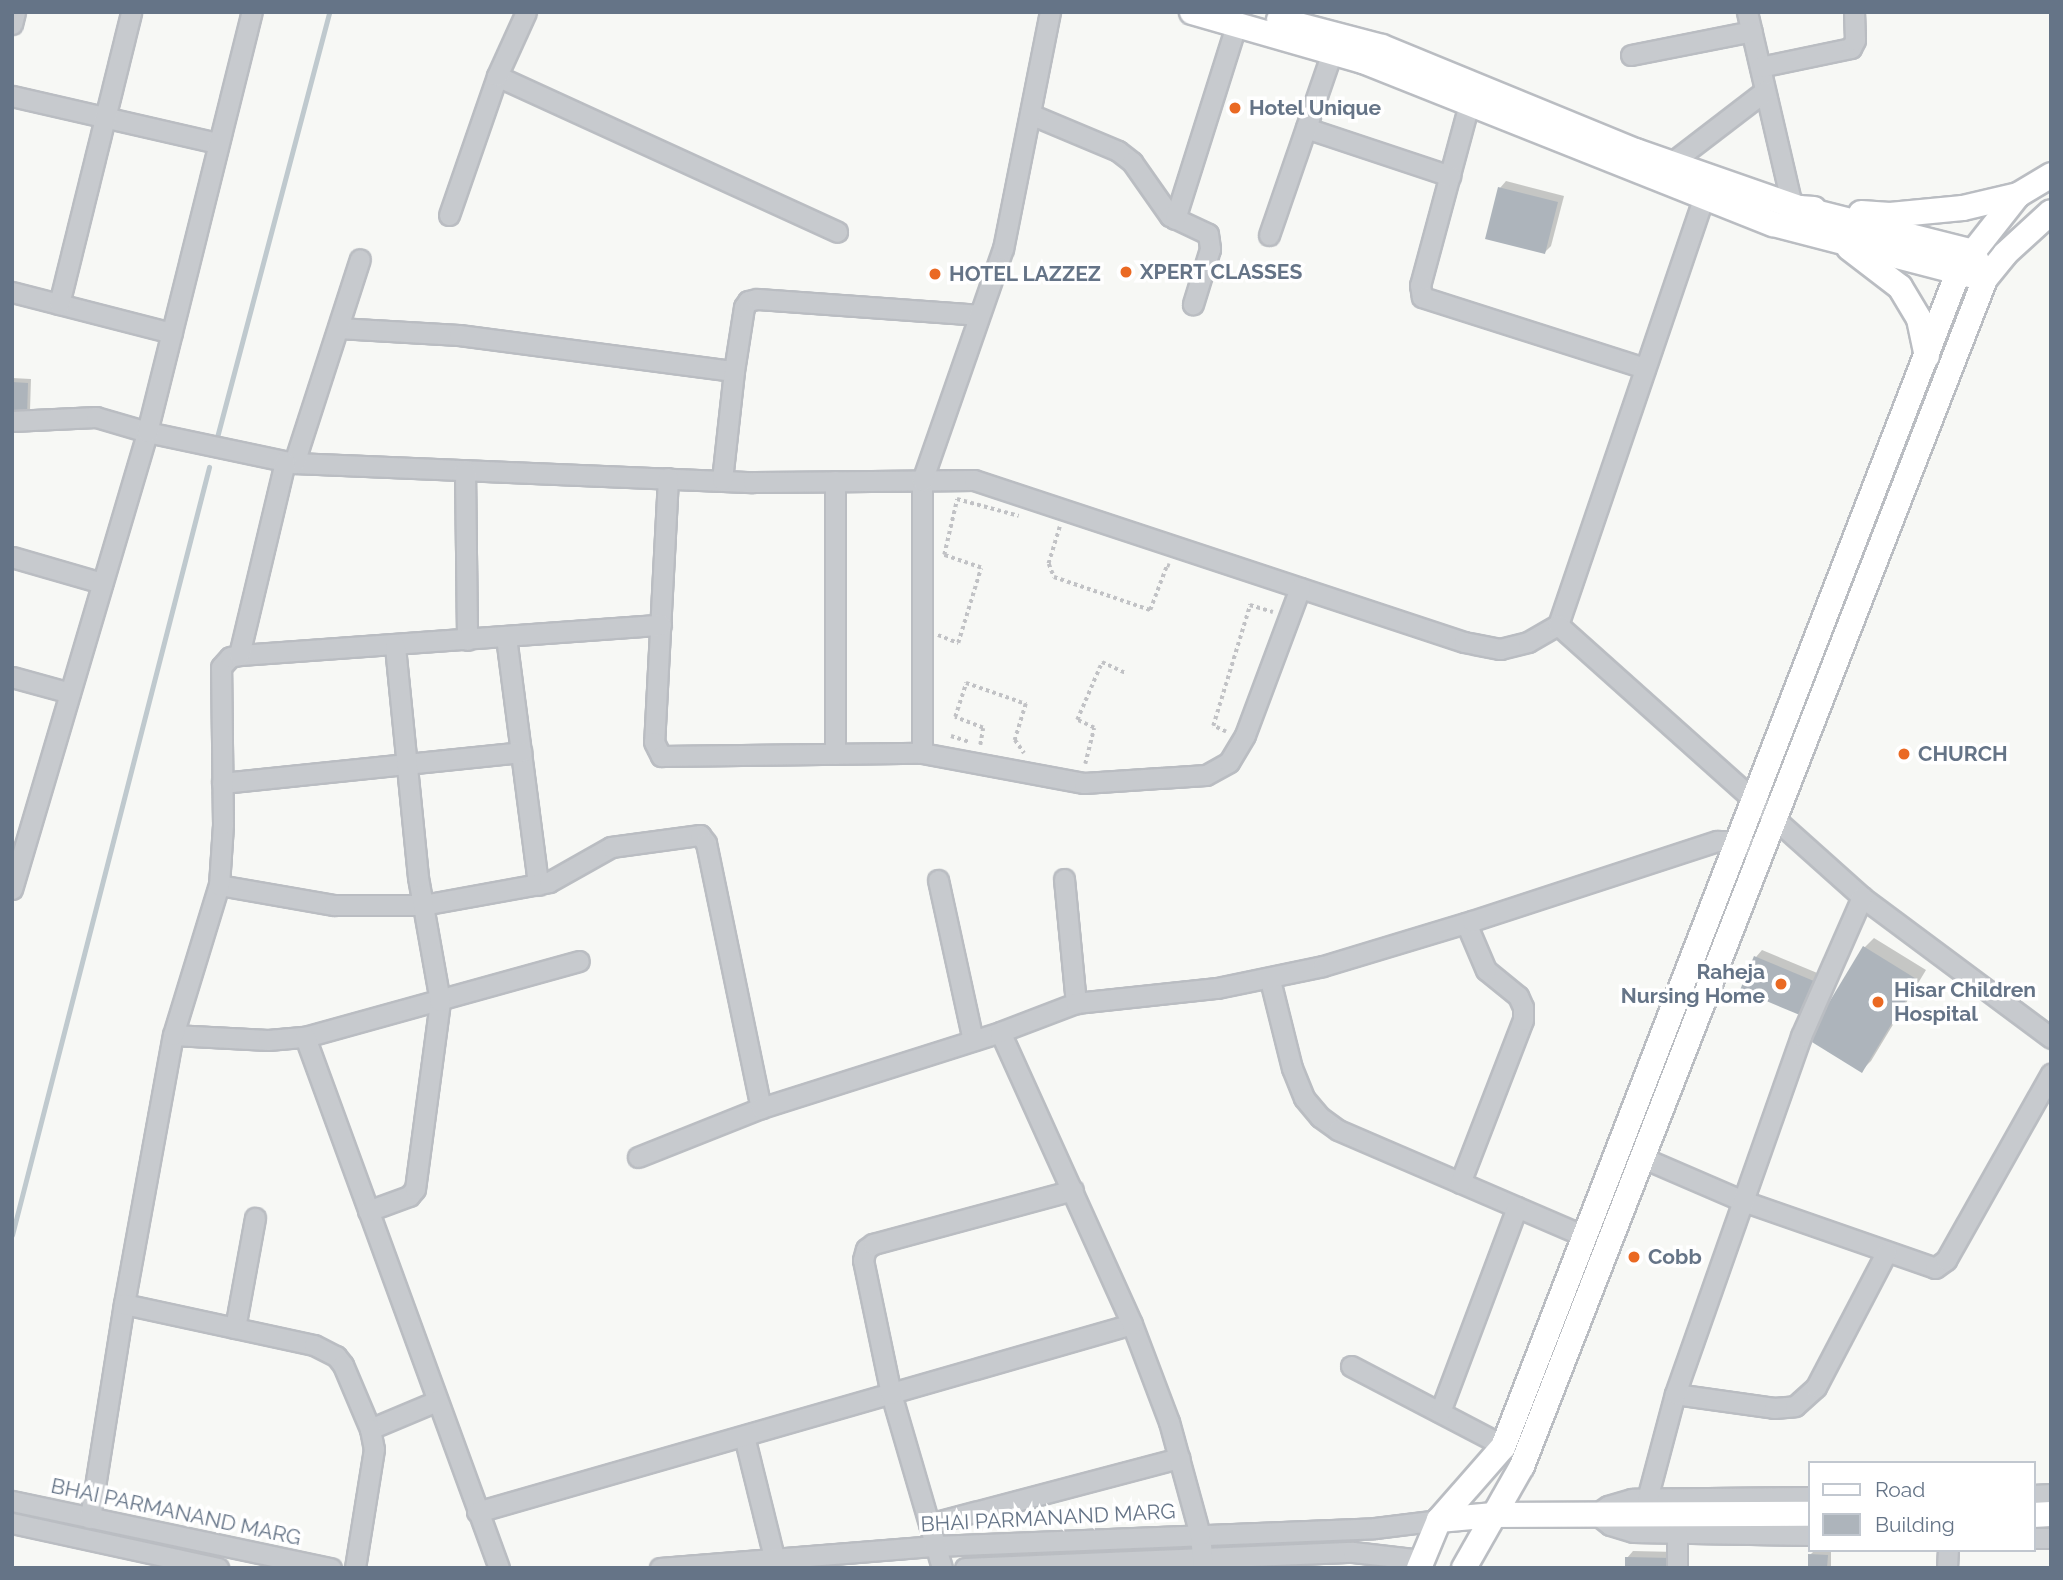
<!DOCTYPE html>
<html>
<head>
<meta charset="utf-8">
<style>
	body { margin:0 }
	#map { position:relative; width:2063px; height:1580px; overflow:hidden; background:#f7f8f5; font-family:Raleway,sans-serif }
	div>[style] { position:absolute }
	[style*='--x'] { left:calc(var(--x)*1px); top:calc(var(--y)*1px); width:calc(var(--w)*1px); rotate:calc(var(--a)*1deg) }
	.shadow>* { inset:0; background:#0003 }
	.stream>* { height:5px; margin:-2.5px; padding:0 2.5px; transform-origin:2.5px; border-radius:2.5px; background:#bfc9ce }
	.building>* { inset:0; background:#adb4bb }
	.path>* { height:3.5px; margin-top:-1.75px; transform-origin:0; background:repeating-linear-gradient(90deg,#c1c2c5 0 3.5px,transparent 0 7px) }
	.roads { filter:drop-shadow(2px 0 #babdc2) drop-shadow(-2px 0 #babdc2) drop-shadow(0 2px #babdc2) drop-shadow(0 -2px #babdc2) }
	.minor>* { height:19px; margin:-9.5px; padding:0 9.5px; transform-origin:9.5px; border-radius:9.5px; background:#c7cace }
	.major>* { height:24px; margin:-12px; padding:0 12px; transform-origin:12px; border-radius:12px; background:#fff }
	.dots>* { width:19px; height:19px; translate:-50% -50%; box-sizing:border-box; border:4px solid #fff; border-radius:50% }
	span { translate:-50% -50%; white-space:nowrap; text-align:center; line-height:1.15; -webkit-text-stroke:7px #fff; paint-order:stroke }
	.poi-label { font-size:21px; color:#657487; font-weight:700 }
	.left { translate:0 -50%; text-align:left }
	.right { translate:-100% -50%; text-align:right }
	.street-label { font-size:21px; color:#657487 }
	.frame { position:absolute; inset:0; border:14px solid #657487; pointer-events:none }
	.legend { position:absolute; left:1808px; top:1461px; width:228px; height:91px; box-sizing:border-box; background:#fff; border:2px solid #c1c7cf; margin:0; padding:9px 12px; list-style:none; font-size:21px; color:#657487 }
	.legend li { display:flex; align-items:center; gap:14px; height:35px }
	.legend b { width:35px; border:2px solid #c1c7cf }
</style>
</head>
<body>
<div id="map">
	<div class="shadow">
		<i style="clip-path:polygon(1506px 181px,1564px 196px,1551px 246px,1544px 253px,1500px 188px)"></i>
		<i style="clip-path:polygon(12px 378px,31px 379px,30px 410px,26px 414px,12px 413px)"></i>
		<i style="clip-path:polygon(1874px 938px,1926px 970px,1871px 1061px,1862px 1070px,1809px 1038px,1865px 947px)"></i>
		<i style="clip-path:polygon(1762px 950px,1827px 977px,1814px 1010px,1756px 957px)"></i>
		<i style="clip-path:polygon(1633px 1551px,1677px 1552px,1677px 1568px,1627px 1558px)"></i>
		<i style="clip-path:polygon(1814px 1551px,1831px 1552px,1831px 1568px,1810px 1568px,1810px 1555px)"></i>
	</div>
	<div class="stream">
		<i style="--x:216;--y:441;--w:444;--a:-75.2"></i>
		<i style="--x:12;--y:1235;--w:793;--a:-75.61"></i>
	</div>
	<div class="building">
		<i style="clip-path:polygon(1498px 187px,1558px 202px,1545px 254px,1485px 239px)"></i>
		<i style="clip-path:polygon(12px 382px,28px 383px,27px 415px,12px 415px)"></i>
		<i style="clip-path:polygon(1863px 946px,1918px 980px,1862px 1073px,1807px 1039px)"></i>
		<i style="clip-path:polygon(1754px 956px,1821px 984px,1807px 1018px,1740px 990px)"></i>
		<i style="clip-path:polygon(1808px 1554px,1828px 1555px,1827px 1568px,1808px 1568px)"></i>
		<i style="clip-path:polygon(1625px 1557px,1671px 1558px,1671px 1568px,1625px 1568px)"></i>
	</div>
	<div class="path">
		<i style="--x:1060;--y:527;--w:39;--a:107"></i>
		<i style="--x:1049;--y:564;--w:14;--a:69"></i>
		<i style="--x:1054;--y:577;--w:102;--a:19"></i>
		<i style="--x:1150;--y:610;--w:48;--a:-69.3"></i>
		<i style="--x:1167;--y:565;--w:3;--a:18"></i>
		<i style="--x:938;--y:635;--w:22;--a:22"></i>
		<i style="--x:958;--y:643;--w:78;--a:-73"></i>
		<i style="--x:981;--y:568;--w:39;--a:-161"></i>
		<i style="--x:944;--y:555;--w:57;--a:-76.9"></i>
		<i style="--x:957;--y:499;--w:64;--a:15.3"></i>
		<i style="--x:1226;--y:732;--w:14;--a:-155"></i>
		<i style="--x:1213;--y:726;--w:127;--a:-73"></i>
		<i style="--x:1250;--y:605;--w:24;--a:17"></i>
		<i style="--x:951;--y:736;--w:19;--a:18"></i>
		<i style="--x:980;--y:745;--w:17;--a:-80"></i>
		<i style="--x:983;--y:728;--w:30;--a:-159"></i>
		<i style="--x:955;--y:717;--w:36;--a:-72"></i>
		<i style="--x:966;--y:683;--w:64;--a:19.3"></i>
		<i style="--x:1026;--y:704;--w:38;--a:107"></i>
		<i style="--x:1015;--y:740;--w:16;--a:55"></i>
		<i style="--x:1085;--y:764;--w:37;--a:-76"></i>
		<i style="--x:1094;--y:728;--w:19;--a:-155"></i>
		<i style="--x:1077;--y:720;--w:63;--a:-66.7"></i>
		<i style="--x:1102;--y:662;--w:26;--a:25"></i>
	</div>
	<div class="roads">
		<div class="minor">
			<i style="--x:1747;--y:12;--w:199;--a:76.9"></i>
			<i style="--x:12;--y:24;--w:12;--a:-76"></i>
			<i style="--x:1631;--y:55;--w:123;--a:-11.2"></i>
			<i style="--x:1760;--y:67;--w:93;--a:-11.8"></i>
			<i style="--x:1851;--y:48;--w:9;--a:-63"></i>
			<i style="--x:1855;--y:40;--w:28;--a:-92"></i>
			<i style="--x:497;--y:76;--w:374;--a:24.6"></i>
			<i style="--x:12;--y:96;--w:211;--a:12.9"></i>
			<i style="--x:1469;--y:104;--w:188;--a:105.1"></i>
			<i style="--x:1420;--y:285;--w:12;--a:81"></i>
			<i style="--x:1422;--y:297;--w:234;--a:17.7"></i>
			<i style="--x:1030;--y:114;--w:95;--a:22.8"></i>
			<i style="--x:1118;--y:151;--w:18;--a:38"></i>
			<i style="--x:1132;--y:162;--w:66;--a:54.9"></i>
			<i style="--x:1170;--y:216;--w:42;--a:25.3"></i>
			<i style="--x:1208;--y:234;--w:15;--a:82"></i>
			<i style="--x:1210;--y:249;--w:58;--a:107.2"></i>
			<i style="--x:1306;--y:128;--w:152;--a:18.4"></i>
			<i style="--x:1671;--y:163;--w:118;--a:-37.5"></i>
			<i style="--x:449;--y:215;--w:147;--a:-70.9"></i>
			<i style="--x:497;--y:76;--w:70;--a:-65.6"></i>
			<i style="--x:1175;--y:219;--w:203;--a:-72.5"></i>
			<i style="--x:1269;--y:235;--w:194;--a:-71"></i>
			<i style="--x:12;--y:292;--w:165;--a:14.4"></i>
			<i style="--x:59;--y:304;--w:301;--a:-76.1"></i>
			<i style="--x:338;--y:328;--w:121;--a:3.3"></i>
			<i style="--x:459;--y:335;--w:277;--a:7.5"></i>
			<i style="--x:12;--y:421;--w:84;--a:-2.7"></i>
			<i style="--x:96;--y:417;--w:53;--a:16.4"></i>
			<i style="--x:147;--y:432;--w:150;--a:11.9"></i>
			<i style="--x:294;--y:463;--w:459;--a:2.4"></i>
			<i style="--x:753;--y:482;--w:221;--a:-0.5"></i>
			<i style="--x:974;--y:480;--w:516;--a:18.29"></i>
			<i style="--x:1464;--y:642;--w:37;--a:11"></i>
			<i style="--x:1500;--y:649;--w:29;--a:-14"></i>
			<i style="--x:1528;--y:642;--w:34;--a:-30"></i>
			<i style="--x:1558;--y:625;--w:451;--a:-71.2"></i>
			<i style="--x:294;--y:463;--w:214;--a:-72.1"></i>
			<i style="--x:465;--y:470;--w:170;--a:89.3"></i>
			<i style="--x:668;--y:478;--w:264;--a:93"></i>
			<i style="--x:654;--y:742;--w:16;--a:63"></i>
			<i style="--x:661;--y:756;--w:261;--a:-0.7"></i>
			<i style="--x:922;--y:753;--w:165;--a:10.5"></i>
			<i style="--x:1084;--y:783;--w:122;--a:-3.8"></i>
			<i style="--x:1206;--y:775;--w:26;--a:-29"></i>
			<i style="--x:1229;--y:762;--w:31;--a:-59"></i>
			<i style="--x:1245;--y:735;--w:157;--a:-69.5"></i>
			<i style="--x:722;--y:480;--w:110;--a:-83.7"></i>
			<i style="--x:734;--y:371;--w:65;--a:-81.1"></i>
			<i style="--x:744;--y:307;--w:7;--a:-56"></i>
			<i style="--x:748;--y:301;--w:9;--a:-13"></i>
			<i style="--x:757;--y:299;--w:222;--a:4.1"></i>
			<i style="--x:12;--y:557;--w:94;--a:16.1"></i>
			<i style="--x:1558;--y:625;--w:408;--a:41.8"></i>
			<i style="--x:1862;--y:897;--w:236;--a:36.7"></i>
			<i style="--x:506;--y:637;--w:250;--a:82.6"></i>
			<i style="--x:239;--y:655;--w:423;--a:-4.1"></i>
			<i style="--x:12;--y:677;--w:60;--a:15.4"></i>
			<i style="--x:922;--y:753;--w:272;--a:-90"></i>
			<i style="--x:922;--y:481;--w:246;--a:-70.8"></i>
			<i style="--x:1003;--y:249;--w:242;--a:-78.8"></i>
			<i style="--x:835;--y:754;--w:273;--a:-90"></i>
			<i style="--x:222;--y:783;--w:301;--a:-5.9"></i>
			<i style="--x:1064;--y:879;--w:125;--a:84.5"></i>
			<i style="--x:938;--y:880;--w:164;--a:77.7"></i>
			<i style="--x:219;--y:885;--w:117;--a:9.9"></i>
			<i style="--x:334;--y:905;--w:89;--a:0"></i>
			<i style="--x:423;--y:905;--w:128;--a:-10.3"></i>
			<i style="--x:549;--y:882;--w:71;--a:-29.4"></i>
			<i style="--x:611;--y:847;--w:90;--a:-7.7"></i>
			<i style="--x:700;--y:835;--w:10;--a:53"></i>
			<i style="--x:706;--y:843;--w:271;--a:78.3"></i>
			<i style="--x:12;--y:889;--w:477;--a:-73.5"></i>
			<i style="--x:147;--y:432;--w:433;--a:-76"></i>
			<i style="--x:1270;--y:980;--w:91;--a:76"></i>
			<i style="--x:1292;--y:1068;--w:32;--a:68"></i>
			<i style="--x:1304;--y:1098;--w:25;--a:50"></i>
			<i style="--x:1320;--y:1117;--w:22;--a:36"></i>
			<i style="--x:1338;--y:1130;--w:270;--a:23.3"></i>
			<i style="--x:173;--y:1035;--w:95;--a:3"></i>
			<i style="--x:268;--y:1040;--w:37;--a:-5"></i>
			<i style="--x:305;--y:1037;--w:284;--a:-15.5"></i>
			<i style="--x:305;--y:1037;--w:565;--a:69.93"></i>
			<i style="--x:638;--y:1157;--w:132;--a:-21.7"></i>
			<i style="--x:761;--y:1108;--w:251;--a:-17.6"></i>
			<i style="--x:1641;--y:1157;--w:111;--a:23.3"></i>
			<i style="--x:1743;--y:1201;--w:203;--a:19.2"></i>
			<i style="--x:1935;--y:1268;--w:14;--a:-36"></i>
			<i style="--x:1946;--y:1260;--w:214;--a:-60.6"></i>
			<i style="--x:1460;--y:1183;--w:175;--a:-68.9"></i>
			<i style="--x:1523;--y:1020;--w:13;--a:-90"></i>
			<i style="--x:1523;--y:1007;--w:12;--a:-114"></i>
			<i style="--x:1518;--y:996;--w:41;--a:-140.9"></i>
			<i style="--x:1486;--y:970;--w:51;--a:-113.1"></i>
			<i style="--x:368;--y:1211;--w:44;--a:-20.1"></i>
			<i style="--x:409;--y:1196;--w:9;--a:-49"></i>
			<i style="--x:415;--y:1189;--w:190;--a:-82.4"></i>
			<i style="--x:440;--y:1001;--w:126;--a:-100.1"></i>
			<i style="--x:418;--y:877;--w:232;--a:-95.7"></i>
			<i style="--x:124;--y:1304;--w:273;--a:-79.7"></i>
			<i style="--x:173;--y:1035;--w:157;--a:-73"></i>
			<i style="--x:219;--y:885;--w:61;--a:-86.2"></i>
			<i style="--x:223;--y:824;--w:157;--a:-90.7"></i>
			<i style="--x:221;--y:667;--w:13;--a:-48"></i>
			<i style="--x:230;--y:657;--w:9;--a:-13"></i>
			<i style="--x:239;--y:655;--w:198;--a:-76.6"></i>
			<i style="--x:235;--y:1328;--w:112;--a:-79.7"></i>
			<i style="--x:1351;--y:1366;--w:173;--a:27.6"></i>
			<i style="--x:1675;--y:1394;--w:100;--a:8"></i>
			<i style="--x:1774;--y:1408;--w:21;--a:-5"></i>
			<i style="--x:1795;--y:1406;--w:28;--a:-42"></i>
			<i style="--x:1816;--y:1387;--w:151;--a:-62.4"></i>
			<i style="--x:1440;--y:1412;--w:219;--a:-69.4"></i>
			<i style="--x:370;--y:1429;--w:73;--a:-22.7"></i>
			<i style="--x:744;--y:1436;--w:125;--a:76.1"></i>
			<i style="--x:2033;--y:1495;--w:18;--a:-3"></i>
			<i style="--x:1809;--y:1497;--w:177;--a:179.4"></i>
			<i style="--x:1632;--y:1499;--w:25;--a:164"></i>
			<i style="--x:1608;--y:1506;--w:14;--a:146"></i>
			<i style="--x:1596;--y:1514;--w:18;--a:38"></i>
			<i style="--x:1610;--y:1525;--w:24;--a:17"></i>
			<i style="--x:1633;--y:1532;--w:176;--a:1"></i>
			<i style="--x:1647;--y:1499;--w:109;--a:-75.1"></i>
			<i style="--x:1675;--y:1394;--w:380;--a:-70.6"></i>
			<i style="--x:1801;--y:1036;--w:152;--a:-66.3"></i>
			<i style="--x:12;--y:1501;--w:326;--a:11.9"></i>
			<i style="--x:477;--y:1512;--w:681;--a:-16.01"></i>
			<i style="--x:90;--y:1518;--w:217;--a:-81"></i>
			<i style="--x:124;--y:1304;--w:194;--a:12.2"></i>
			<i style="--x:314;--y:1345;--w:25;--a:27"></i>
			<i style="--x:336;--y:1356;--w:11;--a:52"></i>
			<i style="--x:343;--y:1365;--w:69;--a:67.1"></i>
			<i style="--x:370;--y:1429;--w:20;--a:79"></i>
			<i style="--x:374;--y:1449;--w:121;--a:99.1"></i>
			<i style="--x:12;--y:1523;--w:211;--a:12.3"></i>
			<i style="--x:929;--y:1524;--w:259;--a:-14.8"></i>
			<i style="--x:1677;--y:1532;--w:36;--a:90"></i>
			<i style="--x:2033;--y:1538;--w:18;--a:0"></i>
			<i style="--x:660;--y:1568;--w:276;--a:-4.6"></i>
			<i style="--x:935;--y:1546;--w:440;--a:-2.3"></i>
			<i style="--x:1375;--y:1528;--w:64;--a:-7.1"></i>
			<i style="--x:942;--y:1568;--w:181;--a:-106.3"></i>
			<i style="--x:891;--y:1394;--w:137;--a:-101.8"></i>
			<i style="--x:863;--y:1260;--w:11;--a:-75"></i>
			<i style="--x:866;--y:1249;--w:9;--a:-36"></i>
			<i style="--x:873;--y:1244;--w:207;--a:-15.1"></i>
			<i style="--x:965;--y:1568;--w:388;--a:-2.4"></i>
			<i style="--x:1353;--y:1552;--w:69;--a:6.6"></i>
			<i style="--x:1203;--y:1568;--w:33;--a:-95"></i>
			<i style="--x:1200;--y:1535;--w:117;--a:-105.3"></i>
			<i style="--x:1169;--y:1422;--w:105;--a:-110.7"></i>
			<i style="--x:1132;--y:1324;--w:320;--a:-114.3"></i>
			<i style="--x:1000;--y:1032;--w:81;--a:-20.9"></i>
			<i style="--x:1076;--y:1003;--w:142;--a:-6.1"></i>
			<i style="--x:1217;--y:988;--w:108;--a:-11.7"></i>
			<i style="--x:1323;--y:966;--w:156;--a:-16.8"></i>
			<i style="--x:1472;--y:921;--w:258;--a:-18.1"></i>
			<i style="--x:1717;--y:841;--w:20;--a:0"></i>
			<i style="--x:1737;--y:841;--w:14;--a:25"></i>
			<i style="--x:1947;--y:1568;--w:18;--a:-87"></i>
		</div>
		<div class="major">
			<i style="--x:1192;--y:12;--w:178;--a:16"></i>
			<i style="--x:1363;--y:61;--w:441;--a:21.7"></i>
			<i style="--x:1773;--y:224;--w:219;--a:14.5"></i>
			<i style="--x:1985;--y:279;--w:32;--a:-51"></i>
			<i style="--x:2005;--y:254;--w:62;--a:-42.4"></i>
			<i style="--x:1279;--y:20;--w:106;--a:14.7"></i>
			<i style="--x:1382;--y:47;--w:274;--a:22.3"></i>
			<i style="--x:1636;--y:151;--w:173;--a:19.3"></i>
			<i style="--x:1799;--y:208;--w:15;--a:4"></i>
			<i style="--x:1861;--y:213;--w:29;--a:4"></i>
			<i style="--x:1890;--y:215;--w:73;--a:-5.5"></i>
			<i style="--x:1963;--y:208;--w:57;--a:-13.3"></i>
			<i style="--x:2018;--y:195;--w:39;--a:-31"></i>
			<i style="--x:1849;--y:248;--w:64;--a:37.4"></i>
			<i style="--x:1900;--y:287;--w:37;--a:59"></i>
			<i style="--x:1919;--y:319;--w:38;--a:78"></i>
			<i style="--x:2033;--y:1515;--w:18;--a:-3"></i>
			<i style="--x:1439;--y:1520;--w:55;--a:-5.2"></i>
			<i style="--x:1494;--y:1515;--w:315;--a:-0.2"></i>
			<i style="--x:1419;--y:1568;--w:52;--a:-67.4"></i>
			<i style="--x:1439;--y:1520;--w:97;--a:-48.8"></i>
			<i style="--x:1503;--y:1447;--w:1262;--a:-68.82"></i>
			<i style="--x:1959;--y:270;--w:95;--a:-51.8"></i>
			<i style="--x:1464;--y:1568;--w:117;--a:-60.4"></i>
			<i style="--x:1522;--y:1466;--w:1274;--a:-68.69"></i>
			<i style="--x:1985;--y:279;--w:30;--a:-114"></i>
			<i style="--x:1973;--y:252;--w:179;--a:-165.8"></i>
		</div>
	</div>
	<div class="dots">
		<i style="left:1235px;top:108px;background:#ea6922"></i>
		<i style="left:1126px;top:272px;background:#ea6922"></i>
		<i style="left:935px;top:274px;background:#ea6922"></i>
		<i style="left:1904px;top:754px;background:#ea6922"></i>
		<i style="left:1781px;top:984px;background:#ea6922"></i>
		<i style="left:1878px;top:1002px;background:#ea6922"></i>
		<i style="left:1634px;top:1257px;background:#ea6922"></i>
	</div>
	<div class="poi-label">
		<span class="left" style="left:1249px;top:108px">Hotel Unique</span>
		<span class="left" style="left:1140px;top:272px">XPERT CLASSES</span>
		<span class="left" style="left:949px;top:274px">HOTEL LAZZEZ</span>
		<span class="left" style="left:1918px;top:754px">CHURCH</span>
		<span class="right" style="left:1765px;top:984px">Raheja<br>Nursing Home</span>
		<span class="left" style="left:1894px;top:1002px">Hisar Children<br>Hospital</span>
		<span class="left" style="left:1648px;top:1257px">Cobb</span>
	</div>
	<div class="street-label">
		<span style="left:176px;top:1512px;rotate:12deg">BHAI PARMANAND MARG</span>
		<span style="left:1048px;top:1518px;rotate:-3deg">BHAI PARMANAND MARG</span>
	</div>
	<div class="frame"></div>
	<ul class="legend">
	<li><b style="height:9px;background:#fff"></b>Road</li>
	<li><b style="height:19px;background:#adb4bb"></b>Building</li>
	</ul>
</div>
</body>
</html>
